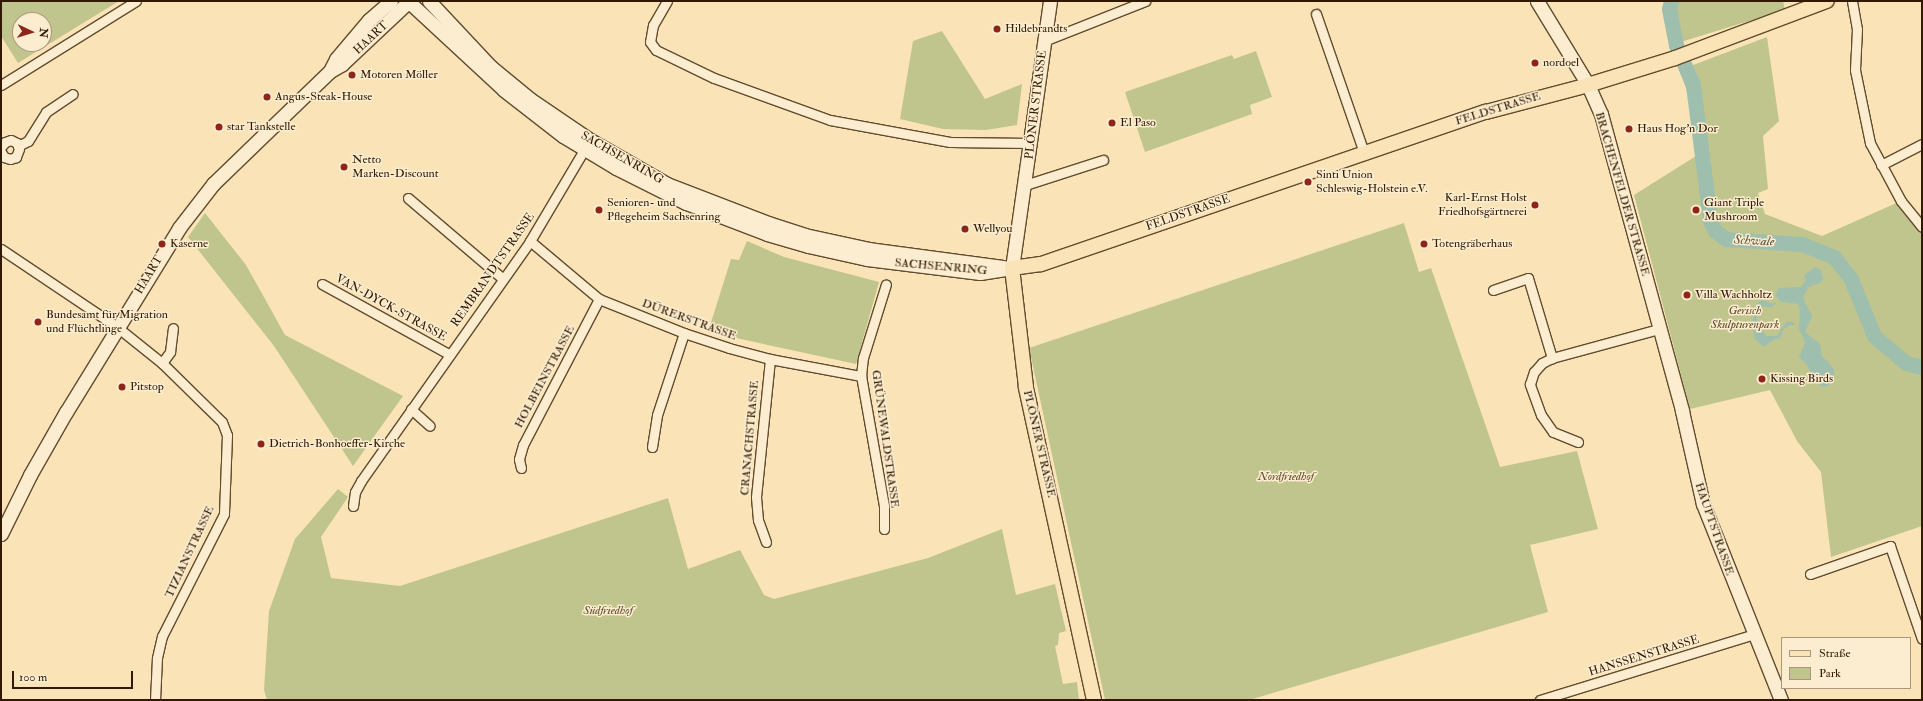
<!DOCTYPE html>
<html>
<head>
<meta charset="utf-8">
<style>
	body { margin:0 }
	#map { position:relative; width:1923px; height:701px; overflow:hidden; background:#fae4b7; font-family:"IM FELL Double Pica",serif }
	div>[style] { position:absolute }
	[style*='--x'] { left:calc(var(--x)*1px); top:calc(var(--y)*1px); width:calc(var(--w)*1px); rotate:calc(var(--a)*1deg) }
	.green>* { inset:0; background:#c0c48d }
	.water>* { inset:0; background:#9ebfad }
	.river>* { height:15px; margin:-7.5px; padding:0 7.5px; transform-origin:7.5px; border-radius:7.5px; background:#9ebfad }
	.roads { filter:drop-shadow(1px 0 #624b2e) drop-shadow(-1px 0 #624b2e) drop-shadow(0 1px #624b2e) drop-shadow(0 -1px #624b2e) }
	.street>* { height:9px; margin:-4.5px; padding:0 4.5px; transform-origin:4.5px; border-radius:4.5px; background:#fcedd0 }
	.secondary>* { height:13px; margin:-6.5px; padding:0 6.5px; transform-origin:6.5px; border-radius:6.5px; background:#fcedd0 }
	.primary>* { height:14px; margin:-7px; padding:0 7px; transform-origin:7px; border-radius:7px; background:#fae4b7 }
	.dots>* { width:11px; height:11px; translate:-50% -50%; box-sizing:border-box; border:2px solid #fcedd0; border-radius:50% }
	span { translate:-50% -50%; white-space:nowrap; text-align:center; line-height:1.15; -webkit-text-stroke:3px #fcedd0; paint-order:stroke }
	.poi-label { font-size:12px; color:#301801 }
	.left { translate:0 -50%; text-align:left }
	.right { translate:-100% -50%; text-align:right }
	.street-label { font-size:12px; color:#301801 }
	.park-label { font-size:12px; color:#5b4c2b; font-style:italic }
	.water-label { font-size:13px; color:#56523d; font-style:italic }
	.frame { position:absolute; inset:0; border:2px solid #301801; pointer-events:none }
	.legend { position:absolute; left:1781px; top:637px; width:130px; height:52px; box-sizing:border-box; background:#fcedd0; border:1px solid #aa987d; margin:0; padding:5px 7px; list-style:none; font-size:12px; color:#301801 }
	.legend li { display:flex; align-items:center; gap:8px; height:20px }
	.legend b { width:20px; border:1px solid #aa987d }
	.north { position:absolute; left:12px; top:12px; width:40px; height:40px; box-sizing:border-box; background:#fcedd0; border:1px solid #aa987d; border-radius:50%; rotate:94deg; font-size:11px; font-weight:700; line-height:16px; text-align:center; color:#301801 }
	.north::after { content:''; display:block; margin:auto; width:14px; height:18px; background:#8f2418; clip-path:polygon(50% 0,100% 100%,50% 72%,0 100%) }
	.scale { position:absolute; left:12px; top:671px; width:121px; height:18px; box-sizing:border-box; border:2px solid #301801; border-top:0; padding-left:5px; font-size:12px; line-height:14px; white-space:nowrap; color:#301801; -webkit-text-stroke:3px #fcedd0; paint-order:stroke }
</style>
</head>
<body>
<div id="map">
	<div class="green">
		<i style="clip-path:polygon(evenodd,1px 1px,119px 1px,18px 63px,1px 36px,1px 1px,20px 20px,44px 20px,44px 44px,20px 44px,20px 20px)"></i>
		<i style="clip-path:polygon(1666px 1px,1783px 1px,1785px 10px,1671px 45px)"></i>
		<i style="clip-path:polygon(942px 31px,985px 99px,1022px 84px,1017px 125px,986px 130px,943px 129px,900px 119px,913px 41px)"></i>
		<i style="clip-path:polygon(1767px 37px,1779px 121px,1763px 136px,1768px 189px,1758px 193px,1765px 214px,1822px 236px,1901px 201px,1922px 227px,1922px 526px,1831px 557px,1821px 472px,1797px 441px,1770px 390px,1690px 409px,1634px 195px,1696px 156px,1689px 98px,1680px 70px)"></i>
		<i style="clip-path:polygon(1256px 51px,1272px 97px,1250px 105px,1252px 114px,1145px 152px,1125px 92px,1232px 55px,1234px 59px)"></i>
		<i style="clip-path:polygon(205px 213px,246px 265px,285px 335px,403px 396px,353px 466px,274px 346px,188px 237px)"></i>
		<i style="clip-path:polygon(1404px 223px,1419px 272px,1431px 268px,1500px 467px,1577px 451px,1598px 529px,1530px 545px,1548px 612px,1249px 700px,1105px 700px,1029px 348px)"></i>
		<i style="clip-path:polygon(747px 241px,784px 257px,879px 282px,856px 364px,708px 332px,731px 259px,739px 260px)"></i>
		<i style="clip-path:polygon(338px 489px,348px 497px,321px 537px,331px 578px,400px 586px,668px 498px,688px 569px,740px 550px,764px 595px,774px 599px,928px 558px,1002px 529px,1016px 595px,1055px 584px,1066px 631px,1059px 633px,1058px 645px,1055px 646px,1063px 684px,1077px 682px,1079px 700px,267px 700px,264px 690px,269px 611px,295px 539px)"></i>
	</div>
	<div class="water">
		<i style="clip-path:polygon(1815px 267px,1821px 270px,1823px 278px,1820px 283px,1808px 287px,1803px 298px,1812px 316px,1805px 332px,1820px 344px,1822px 356px,1834px 369px,1834px 383px,1824px 387px,1816px 383px,1807px 365px,1799px 357px,1805px 342px,1799px 329px,1800px 310px,1798px 304px,1781px 302px,1775px 295px,1779px 288px,1801px 287px,1806px 280px,1804px 275px)"></i>
		<i style="clip-path:polygon(1763px 300px,1772px 304px,1775px 302px,1776px 304px,1771px 307px,1760px 306px,1757px 311px,1757px 322px,1766px 336px,1777px 336px,1786px 322px,1793px 322px,1796px 325px,1790px 325px,1784px 329px,1780px 338px,1773px 340px,1764px 347px,1755px 339px,1752px 324px,1757px 303px)"></i>
	</div>
	<div class="river">
		<i style="--x:1671;--y:1;--w:8;--a:104"></i>
		<i style="--x:1669;--y:9;--w:37;--a:79"></i>
		<i style="--x:1676;--y:45;--w:43;--a:67"></i>
		<i style="--x:1693;--y:85;--w:136;--a:82.8"></i>
		<i style="--x:1710;--y:220;--w:12;--a:66"></i>
		<i style="--x:1715;--y:231;--w:14;--a:36"></i>
		<i style="--x:1726;--y:239;--w:76;--a:3.8"></i>
		<i style="--x:1802;--y:244;--w:35;--a:22"></i>
		<i style="--x:1834;--y:257;--w:28;--a:52"></i>
		<i style="--x:1851;--y:279;--w:61;--a:68"></i>
		<i style="--x:1874;--y:336;--w:42;--a:40.2"></i>
		<i style="--x:1906;--y:363;--w:16;--a:14"></i>
	</div>
	<div class="roads">
		<div class="street">
			<i style="--x:667;--y:1;--w:28;--a:120"></i>
			<i style="--x:653;--y:25;--w:17;--a:100"></i>
			<i style="--x:650;--y:42;--w:10;--a:53"></i>
			<i style="--x:656;--y:50;--w:64;--a:25.8"></i>
			<i style="--x:714;--y:78;--w:123;--a:19.9"></i>
			<i style="--x:830;--y:120;--w:122;--a:10.4"></i>
			<i style="--x:950;--y:142;--w:81;--a:0.7"></i>
			<i style="--x:1852;--y:1;--w:28;--a:80"></i>
			<i style="--x:1857;--y:29;--w:41;--a:92.8"></i>
			<i style="--x:1855;--y:70;--w:75;--a:78.4"></i>
			<i style="--x:1870;--y:143;--w:66;--a:61.9"></i>
			<i style="--x:1901;--y:201;--w:33;--a:51"></i>
			<i style="--x:1316;--y:14;--w:147;--a:70.9"></i>
			<i style="--x:1044;--y:41;--w:109;--a:-21.6"></i>
			<i style="--x:1;--y:85;--w:159;--a:-31.9"></i>
			<i style="--x:18;--y:146;--w:11;--a:-27"></i>
			<i style="--x:28;--y:141;--w:34;--a:-58"></i>
			<i style="--x:46;--y:112;--w:32;--a:-34"></i>
			<i style="--x:1;--y:147;--w:6;--a:-51"></i>
			<i style="--x:5;--y:142;--w:6;--a:-18"></i>
			<i style="--x:11;--y:140;--w:7;--a:27"></i>
			<i style="--x:17;--y:143;--w:6;--a:72"></i>
			<i style="--x:19;--y:149;--w:9;--a:111"></i>
			<i style="--x:16;--y:157;--w:6;--a:162"></i>
			<i style="--x:10;--y:159;--w:6;--a:-162"></i>
			<i style="--x:4;--y:157;--w:6;--a:-121"></i>
			<i style="--x:1881;--y:165;--w:46;--a:-27.1"></i>
			<i style="--x:1025;--y:185;--w:82;--a:-17.8"></i>
			<i style="--x:408;--y:198;--w:123;--a:40.4"></i>
			<i style="--x:530;--y:241;--w:90;--a:40"></i>
			<i style="--x:599;--y:299;--w:92;--a:21.8"></i>
			<i style="--x:684;--y:333;--w:47;--a:18.4"></i>
			<i style="--x:729;--y:348;--w:42;--a:15"></i>
			<i style="--x:770;--y:359;--w:93;--a:10.6"></i>
			<i style="--x:1;--y:249;--w:140;--a:33.9"></i>
			<i style="--x:117;--y:327;--w:58;--a:38.7"></i>
			<i style="--x:162;--y:363;--w:84;--a:44.5"></i>
			<i style="--x:222;--y:422;--w:14;--a:69"></i>
			<i style="--x:227;--y:435;--w:79;--a:92.2"></i>
			<i style="--x:224;--y:514;--w:137;--a:116.9"></i>
			<i style="--x:162;--y:636;--w:23;--a:103"></i>
			<i style="--x:157;--y:658;--w:42;--a:92.7"></i>
			<i style="--x:322;--y:284;--w:145;--a:28.9"></i>
			<i style="--x:1493;--y:290;--w:37;--a:-19"></i>
			<i style="--x:1528;--y:278;--w:84;--a:73.3"></i>
			<i style="--x:162;--y:363;--w:14;--a:-54"></i>
			<i style="--x:170;--y:352;--w:24;--a:-83"></i>
			<i style="--x:411;--y:409;--w:25;--a:42"></i>
			<i style="--x:1578;--y:442;--w:27;--a:-158"></i>
			<i style="--x:1553;--y:432;--w:21;--a:-125"></i>
			<i style="--x:1541;--y:415;--w:33;--a:-110"></i>
			<i style="--x:1530;--y:384;--w:13;--a:-72"></i>
			<i style="--x:1534;--y:372;--w:12;--a:-48"></i>
			<i style="--x:1542;--y:363;--w:11;--a:-27"></i>
			<i style="--x:1552;--y:358;--w:111;--a:-15.2"></i>
			<i style="--x:652;--y:447;--w:32;--a:-81"></i>
			<i style="--x:657;--y:415;--w:86;--a:-71.8"></i>
			<i style="--x:521;--y:468;--w:9;--a:-103"></i>
			<i style="--x:519;--y:459;--w:15;--a:-74"></i>
			<i style="--x:523;--y:445;--w:165;--a:-62.5"></i>
			<i style="--x:353;--y:506;--w:14;--a:-82"></i>
			<i style="--x:355;--y:492;--w:13;--a:-61"></i>
			<i style="--x:361;--y:481;--w:294;--a:-54.8"></i>
			<i style="--x:530;--y:241;--w:112;--a:-59.3"></i>
			<i style="--x:884;--y:529;--w:23;--a:-90"></i>
			<i style="--x:884;--y:506;--w:132;--a:-100"></i>
			<i style="--x:861;--y:376;--w:18;--a:-84"></i>
			<i style="--x:863;--y:358;--w:77;--a:-72.7"></i>
			<i style="--x:766;--y:542;--w:23;--a:-110"></i>
			<i style="--x:758;--y:520;--w:23;--a:-95"></i>
			<i style="--x:756;--y:497;--w:139;--a:-84.2"></i>
			<i style="--x:1810;--y:574;--w:85;--a:-19.3"></i>
			<i style="--x:1890;--y:546;--w:98;--a:71"></i>
			<i style="--x:1540;--y:700;--w:225;--a:-17.1"></i>
		</div>
		<div class="secondary">
			<i style="--x:408;--y:1;--w:131;--a:42.8"></i>
			<i style="--x:504;--y:90;--w:75;--a:37.9"></i>
			<i style="--x:563;--y:136;--w:62;--a:31.1"></i>
			<i style="--x:616;--y:168;--w:78;--a:26.6"></i>
			<i style="--x:686;--y:203;--w:87;--a:20.9"></i>
			<i style="--x:767;--y:234;--w:43;--a:16.3"></i>
			<i style="--x:808;--y:246;--w:60;--a:12.4"></i>
			<i style="--x:867;--y:259;--w:114;--a:7.1"></i>
			<i style="--x:980;--y:273;--w:32;--a:-9"></i>
			<i style="--x:429;--y:1;--w:91;--a:46.8"></i>
			<i style="--x:491;--y:67;--w:50;--a:39.4"></i>
			<i style="--x:530;--y:99;--w:73;--a:34.3"></i>
			<i style="--x:590;--y:140;--w:89;--a:29.7"></i>
			<i style="--x:667;--y:184;--w:108;--a:21.1"></i>
			<i style="--x:768;--y:223;--w:39;--a:18"></i>
			<i style="--x:805;--y:235;--w:66;--a:12.3"></i>
			<i style="--x:869;--y:249;--w:136;--a:7.6"></i>
			<i style="--x:1537;--y:1;--w:98;--a:58.7"></i>
			<i style="--x:1588;--y:85;--w:32;--a:66"></i>
			<i style="--x:1601;--y:114;--w:308;--a:74.7"></i>
			<i style="--x:1682;--y:411;--w:95;--a:77.3"></i>
			<i style="--x:1703;--y:504;--w:211;--a:68.3"></i>
			<i style="--x:331;--y:69;--w:11;--a:-63"></i>
			<i style="--x:336;--y:59;--w:51;--a:-49.8"></i>
			<i style="--x:369;--y:20;--w:29;--a:-41"></i>
			<i style="--x:1012;--y:268;--w:270;--a:-81.9"></i>
			<i style="--x:1;--y:534;--w:66;--a:-63.8"></i>
			<i style="--x:30;--y:475;--w:73;--a:-60.3"></i>
			<i style="--x:66;--y:412;--w:216;--a:-58.4"></i>
			<i style="--x:179;--y:228;--w:56;--a:-52.3"></i>
			<i style="--x:213;--y:184;--w:163;--a:-44"></i>
			<i style="--x:330;--y:71;--w:14;--a:-30"></i>
			<i style="--x:342;--y:64;--w:92;--a:-43.2"></i>
		</div>
		<div class="primary">
			<i style="--x:1094;--y:700;--w:320;--a:-102.3"></i>
			<i style="--x:1026;--y:387;--w:120;--a:-96.7"></i>
			<i style="--x:1012;--y:268;--w:29;--a:-8"></i>
			<i style="--x:1041;--y:264;--w:470;--a:-18.9"></i>
			<i style="--x:1486;--y:112;--w:106;--a:-14.8"></i>
			<i style="--x:1588;--y:85;--w:91;--a:-17.2"></i>
			<i style="--x:1675;--y:58;--w:162;--a:-20.6"></i>
		</div>
	</div>
	<div class="dots">
		<i style="left:997px;top:29px;background:#8f2418"></i>
		<i style="left:1535px;top:63px;background:#8f2418"></i>
		<i style="left:352px;top:75px;background:#8f2418"></i>
		<i style="left:267px;top:97px;background:#8f2418"></i>
		<i style="left:1112px;top:123px;background:#8f2418"></i>
		<i style="left:219px;top:127px;background:#8f2418"></i>
		<i style="left:1629px;top:129px;background:#8f2418"></i>
		<i style="left:344px;top:167px;background:#8f2418"></i>
		<i style="left:1308px;top:182px;background:#8f2418"></i>
		<i style="left:1535px;top:205px;background:#8f2418"></i>
		<i style="left:599px;top:210px;background:#8f2418"></i>
		<i style="left:1696px;top:210px;background:#8f2418"></i>
		<i style="left:965px;top:229px;background:#8f2418"></i>
		<i style="left:162px;top:244px;background:#8f2418"></i>
		<i style="left:1424px;top:244px;background:#8f2418"></i>
		<i style="left:1687px;top:295px;background:#8f2418"></i>
		<i style="left:38px;top:322px;background:#8f2418"></i>
		<i style="left:1762px;top:379px;background:#8f2418"></i>
		<i style="left:122px;top:387px;background:#8f2418"></i>
		<i style="left:261px;top:444px;background:#8f2418"></i>
	</div>
	<div class="poi-label">
		<span class="left" style="left:1005px;top:29px">Hildebrandts</span>
		<span class="left" style="left:1543px;top:63px">nordoel</span>
		<span class="left" style="left:360px;top:75px">Motoren Möller</span>
		<span class="left" style="left:275px;top:97px">Angus-Steak-House</span>
		<span class="left" style="left:1120px;top:123px">El Paso</span>
		<span class="left" style="left:227px;top:127px">star Tankstelle</span>
		<span class="left" style="left:1637px;top:129px">Haus Hog'n Dor</span>
		<span class="left" style="left:352px;top:167px">Netto<br>Marken-Discount</span>
		<span class="left" style="left:1316px;top:182px">Sinti Union<br>Schleswig-Holstein e.V.</span>
		<span class="right" style="left:1527px;top:205px">Karl-Ernst Holst<br>Friedhofsgärtnerei</span>
		<span class="left" style="left:607px;top:210px">Senioren- und<br>Pflegeheim Sachsenring</span>
		<span class="left" style="left:1704px;top:210px">Giant Triple<br>Mushroom</span>
		<span class="left" style="left:973px;top:229px">Wellyou</span>
		<span class="left" style="left:170px;top:244px">Kaserne</span>
		<span class="left" style="left:1432px;top:244px">Totengräberhaus</span>
		<span class="left" style="left:1695px;top:295px">Villa Wachholtz</span>
		<span class="left" style="left:46px;top:322px">Bundesamt für Migration<br>und Flüchtlinge</span>
		<span class="left" style="left:1770px;top:379px">Kissing Birds</span>
		<span class="left" style="left:130px;top:387px">Pitstop</span>
		<span class="left" style="left:269px;top:444px">Dietrich-Bonhoeffer-Kirche</span>
	</div>
	<div class="street-label">
		<span style="left:371px;top:38px;rotate:-43deg">HAART</span>
		<span style="left:1036px;top:105px;rotate:-83deg">PLÖNER STRASSE</span>
		<span style="left:1498px;top:109px;rotate:-17deg">FELDSTRASSE</span>
		<span style="left:622px;top:158px;rotate:30deg">SACHSENRING</span>
		<span style="left:1622px;top:194px;rotate:74deg">BRACHENFELDER STRASSE</span>
		<span style="left:1188px;top:213px;rotate:-19deg">FELDSTRASSE</span>
		<span style="left:941px;top:267px;rotate:5deg">SACHSENRING</span>
		<span style="left:493px;top:270px;rotate:-55deg">REMBRANDTSTRASSE</span>
		<span style="left:149px;top:275px;rotate:-59deg">HAART</span>
		<span style="left:391px;top:308px;rotate:29deg">VAN-DYCK-STRASSE</span>
		<span style="left:689px;top:320px;rotate:20deg">DÜRERSTRASSE</span>
		<span style="left:545px;top:377px;rotate:-62deg">HOLBEINSTRASSE</span>
		<span style="left:750px;top:438px;rotate:-85deg">CRANACHSTRASSE</span>
		<span style="left:885px;top:439px;rotate:82deg">GRÜNEWALDSTRASSE</span>
		<span style="left:1039px;top:444px;rotate:77deg">PLÖNER STRASSE</span>
		<span style="left:1714px;top:529px;rotate:71deg">HAUPTSTRASSE</span>
		<span style="left:190px;top:552px;rotate:-65deg">TIZIANSTRASSE</span>
		<span style="left:1644px;top:656px;rotate:-17deg">HANSSENSTRASSE</span>
	</div>
	<div class="park-label">
		<span style="left:1745px;top:318px">Gerisch<br>Skulpturenpark</span>
		<span style="left:1286px;top:477px">Nordfriedhof</span>
		<span style="left:608px;top:611px">Südfriedhof</span>
	</div>
	<div class="water-label">
		<span style="left:1754px;top:241px;rotate:3deg">Schwale</span>
	</div>
	<div class="frame"></div>
	<ul class="legend">
	<li><b style="height:5px;background:#fae4b7"></b>Straße</li>
	<li><b style="height:11px;background:#c0c48d"></b>Park</li>
	</ul>
	<div class="north">N</div>
	<div class="scale">100 m</div>
</div>
</body>
</html>
